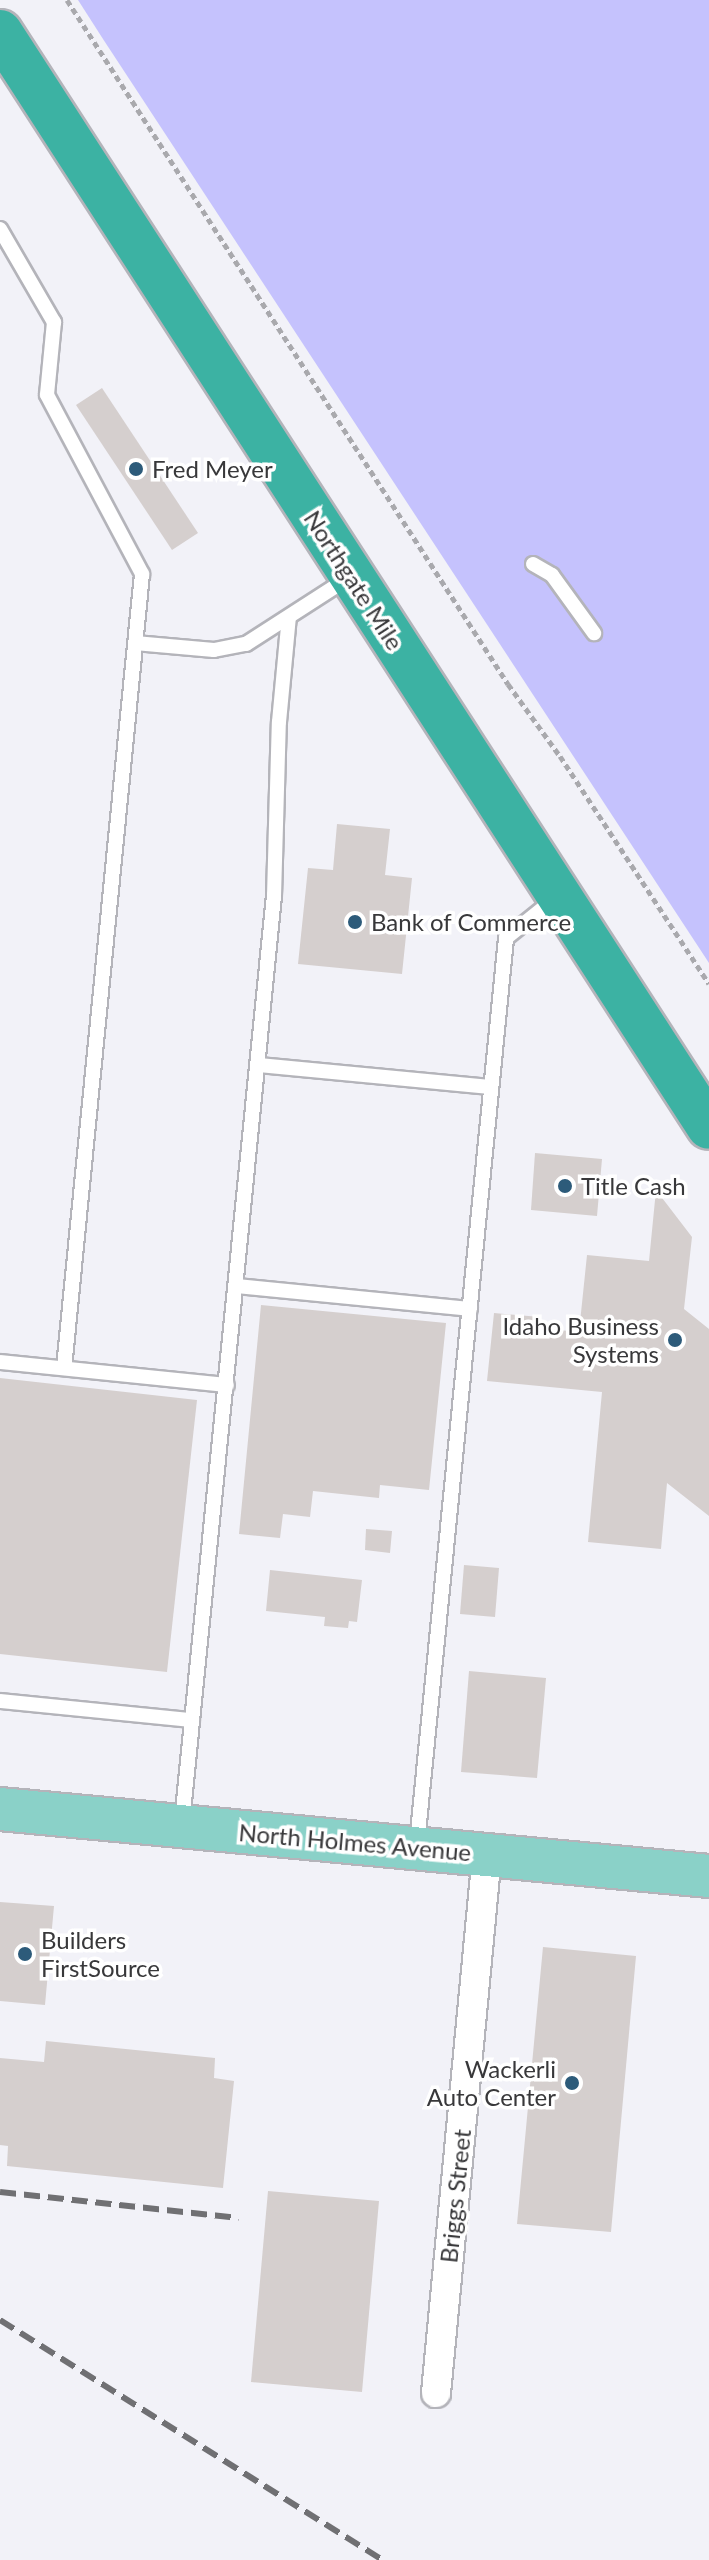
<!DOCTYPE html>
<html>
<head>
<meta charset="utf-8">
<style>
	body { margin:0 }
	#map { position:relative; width:709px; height:2560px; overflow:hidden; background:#f2f2f8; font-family:Lato,sans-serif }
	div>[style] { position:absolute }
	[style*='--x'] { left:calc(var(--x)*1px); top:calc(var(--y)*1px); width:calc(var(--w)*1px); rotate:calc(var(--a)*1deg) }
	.green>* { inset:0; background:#c5c2fd }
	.building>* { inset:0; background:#d5cfce }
	.path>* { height:5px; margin-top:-2.5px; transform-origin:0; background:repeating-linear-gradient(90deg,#a9a9ad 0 6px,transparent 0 10px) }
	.roads { filter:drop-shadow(2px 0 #b4b4ba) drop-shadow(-2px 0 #b4b4ba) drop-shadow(0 2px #b4b4ba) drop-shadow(0 -2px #b4b4ba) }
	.lane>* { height:14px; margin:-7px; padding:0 7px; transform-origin:7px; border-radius:7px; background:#fff }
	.street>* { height:28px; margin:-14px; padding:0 14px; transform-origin:14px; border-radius:14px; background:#fff }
	.primary>* { height:42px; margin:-21px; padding:0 21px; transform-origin:21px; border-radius:21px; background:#8ad1c8 }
	.highway>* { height:44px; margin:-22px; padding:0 22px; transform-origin:22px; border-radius:22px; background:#3cb2a3 }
	.rail>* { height:6px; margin-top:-3px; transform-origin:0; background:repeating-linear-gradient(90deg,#707073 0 16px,transparent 0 24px) }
	.dots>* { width:22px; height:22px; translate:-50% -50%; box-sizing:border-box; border:4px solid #fff; border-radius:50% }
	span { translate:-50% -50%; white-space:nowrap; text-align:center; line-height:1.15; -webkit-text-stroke:7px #fff; paint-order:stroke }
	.poi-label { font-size:24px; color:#38383a }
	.left { translate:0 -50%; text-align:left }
	.right { translate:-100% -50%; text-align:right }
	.street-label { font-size:24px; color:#38383a }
</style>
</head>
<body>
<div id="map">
	<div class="green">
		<i style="clip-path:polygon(78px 0,709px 0,709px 963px,103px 39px)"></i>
	</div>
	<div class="building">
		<i style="clip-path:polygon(102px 388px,198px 533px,172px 550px,76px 405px)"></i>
		<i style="clip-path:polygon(337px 824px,390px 829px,385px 875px,412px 878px,402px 974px,298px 964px,308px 868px,333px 870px)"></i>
		<i style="clip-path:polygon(535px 1153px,602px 1159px,597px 1216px,531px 1210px)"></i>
		<i style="clip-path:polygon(656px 1190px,692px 1237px,684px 1309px,709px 1329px,709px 1516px,667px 1483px,661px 1549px,588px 1542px,602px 1392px,487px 1381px,494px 1313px,540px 1317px,539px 1328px,579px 1332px,587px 1255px,649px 1261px)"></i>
		<i style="clip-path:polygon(261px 1305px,446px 1323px,429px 1490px,380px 1485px,379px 1498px,313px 1491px,310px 1517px,283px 1514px,280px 1538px,239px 1534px)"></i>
		<i style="clip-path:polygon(0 1378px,197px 1400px,167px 1672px,0 1654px)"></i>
		<i style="clip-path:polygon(366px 1529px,392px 1531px,390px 1553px,365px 1550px)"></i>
		<i style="clip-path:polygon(464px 1565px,499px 1568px,495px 1617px,460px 1614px)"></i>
		<i style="clip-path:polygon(270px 1570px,362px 1580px,357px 1622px,349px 1621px,348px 1628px,324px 1626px,325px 1617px,266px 1611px)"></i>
		<i style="clip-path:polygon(469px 1671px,546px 1678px,537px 1778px,461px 1772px)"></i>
		<i style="clip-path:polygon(0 1902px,54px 1906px,45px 2005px,0 2001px)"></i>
		<i style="clip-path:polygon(543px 1947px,636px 1956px,611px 2232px,517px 2224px)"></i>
		<i style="clip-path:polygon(46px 2041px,215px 2058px,214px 2078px,234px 2081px,223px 2188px,7px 2166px,8px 2146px,0 2145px,0 2058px,44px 2062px)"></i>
		<i style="clip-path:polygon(268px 2191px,379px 2201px,362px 2392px,251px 2382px)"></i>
	</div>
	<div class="path">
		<i style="--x:67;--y:0;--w:814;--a:57.19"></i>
		<i style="--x:508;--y:684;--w:89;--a:54.2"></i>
		<i style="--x:560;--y:756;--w:272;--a:56.8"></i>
	</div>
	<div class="roads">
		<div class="lane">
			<i style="--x:0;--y:229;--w:108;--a:59.9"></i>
			<i style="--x:54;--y:322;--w:73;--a:95.5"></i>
			<i style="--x:47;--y:395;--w:203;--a:62"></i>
			<i style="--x:142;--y:574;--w:798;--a:95.61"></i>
			<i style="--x:533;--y:564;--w:22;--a:30"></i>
			<i style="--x:552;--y:575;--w:72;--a:54.1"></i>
			<i style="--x:135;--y:643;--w:79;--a:5.1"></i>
			<i style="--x:214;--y:650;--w:33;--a:-11"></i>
			<i style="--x:246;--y:644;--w:120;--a:-32.8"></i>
			<i style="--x:258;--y:1065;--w:234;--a:5.4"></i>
			<i style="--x:236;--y:1286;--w:235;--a:5.6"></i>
			<i style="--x:0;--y:1362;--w:228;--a:5.8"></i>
			<i style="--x:0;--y:1701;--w:193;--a:5.7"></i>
			<i style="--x:182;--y:1822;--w:931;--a:-84.33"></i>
			<i style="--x:274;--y:896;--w:174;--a:-88.4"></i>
			<i style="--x:279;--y:722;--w:105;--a:-84.6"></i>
			<i style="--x:417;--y:1843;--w:909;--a:-84.38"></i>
			<i style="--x:506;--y:938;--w:65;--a:-38.8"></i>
		</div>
		<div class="street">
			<i style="--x:436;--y:2393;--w:541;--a:-84.59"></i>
		</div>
		<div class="primary">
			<i style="--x:0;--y:1809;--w:712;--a:5.4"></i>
		</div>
		<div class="highway">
			<i style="--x:0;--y:32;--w:1304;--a:57.08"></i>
		</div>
	</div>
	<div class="rail">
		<i style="--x:0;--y:2192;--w:240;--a:6.2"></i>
		<i style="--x:0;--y:2320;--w:452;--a:32.1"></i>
	</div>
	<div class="dots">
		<i style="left:136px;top:469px;background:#2d5b7a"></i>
		<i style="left:355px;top:922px;background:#2d5b7a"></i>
		<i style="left:565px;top:1186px;background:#2d5b7a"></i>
		<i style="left:675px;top:1340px;background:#2d5b7a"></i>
		<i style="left:25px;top:1954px;background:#2d5b7a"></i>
		<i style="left:572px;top:2083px;background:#2d5b7a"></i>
	</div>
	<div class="poi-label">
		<span class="left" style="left:152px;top:469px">Fred Meyer</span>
		<span class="left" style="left:371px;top:922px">Bank of Commerce</span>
		<span class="left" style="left:581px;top:1186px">Title Cash</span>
		<span class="right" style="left:659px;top:1340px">Idaho Business<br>Systems</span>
		<span class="left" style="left:41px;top:1954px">Builders<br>FirstSource</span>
		<span class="right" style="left:556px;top:2083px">Wackerli<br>Auto Center</span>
	</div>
	<div class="street-label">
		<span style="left:354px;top:580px;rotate:57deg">Northgate Mile</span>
		<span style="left:355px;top:1842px;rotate:5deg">North Holmes Avenue</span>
		<span style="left:455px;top:2196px;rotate:-84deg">Briggs Street</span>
	</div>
</div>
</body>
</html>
